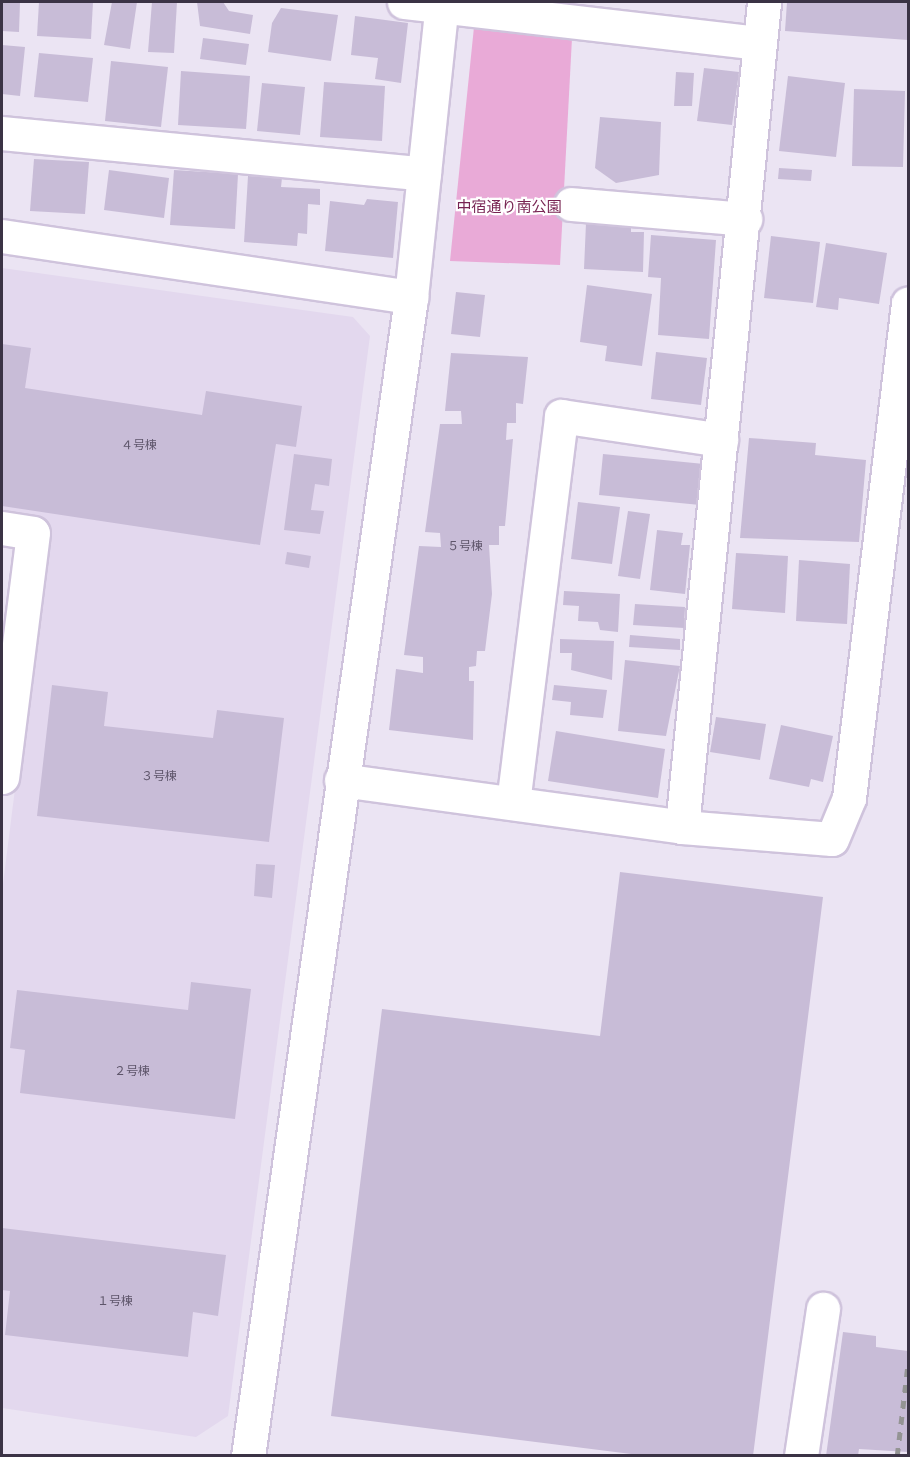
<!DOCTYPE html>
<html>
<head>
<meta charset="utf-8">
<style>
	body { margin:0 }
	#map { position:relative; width:910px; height:1457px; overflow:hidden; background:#ebe4f3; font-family:"Public Sans","Noto Sans JP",sans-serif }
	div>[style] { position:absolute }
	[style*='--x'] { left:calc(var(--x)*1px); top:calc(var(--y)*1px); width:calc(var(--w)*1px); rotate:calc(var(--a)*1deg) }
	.residential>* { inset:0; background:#e3d8ee }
	.green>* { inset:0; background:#e9aad7 }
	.building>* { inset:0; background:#c8bcd7 }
	.roads { filter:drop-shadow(2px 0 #cfc3dc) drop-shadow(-2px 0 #cfc3dc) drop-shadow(0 2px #cfc3dc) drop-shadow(0 -2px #cfc3dc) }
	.minor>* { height:33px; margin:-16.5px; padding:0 16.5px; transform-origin:16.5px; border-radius:16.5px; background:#fff }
	.rail>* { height:4.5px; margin-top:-2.25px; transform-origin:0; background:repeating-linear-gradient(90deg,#949494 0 8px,transparent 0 16px) }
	span { translate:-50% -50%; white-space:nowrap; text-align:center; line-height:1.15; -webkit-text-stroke:4.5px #fff; paint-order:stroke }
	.number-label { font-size:12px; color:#5e556a }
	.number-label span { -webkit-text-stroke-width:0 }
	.park-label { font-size:15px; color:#782553 }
	.frame { position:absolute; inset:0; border:3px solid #3b3345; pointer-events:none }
</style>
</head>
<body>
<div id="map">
	<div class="residential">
		<i style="clip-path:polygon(2px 268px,353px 317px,370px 336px,228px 1416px,196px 1437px,2px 1408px,2px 892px,48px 527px,2px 519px)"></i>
	</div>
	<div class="green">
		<i style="clip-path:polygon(474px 27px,572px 38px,560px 265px,450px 261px)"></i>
	</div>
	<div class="building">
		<i style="clip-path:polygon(2px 2px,20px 2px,19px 32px,2px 31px)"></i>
		<i style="clip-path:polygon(39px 2px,93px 2px,91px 39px,37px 36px)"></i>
		<i style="clip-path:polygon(112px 2px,137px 2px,130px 49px,104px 45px)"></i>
		<i style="clip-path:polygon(152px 2px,177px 2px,174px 53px,148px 52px)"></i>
		<i style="clip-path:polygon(197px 2px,223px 2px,229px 11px,253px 15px,250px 34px,200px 26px)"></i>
		<i style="clip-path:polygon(787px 2px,908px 2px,908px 40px,785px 31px)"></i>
		<i style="clip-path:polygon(281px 8px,338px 15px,331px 61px,268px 52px,272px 23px)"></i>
		<i style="clip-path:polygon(355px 16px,408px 23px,401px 83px,375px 79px,378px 58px,351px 55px)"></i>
		<i style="clip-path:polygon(203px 38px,249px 44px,246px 65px,200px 59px)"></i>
		<i style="clip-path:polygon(2px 45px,25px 47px,20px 96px,2px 94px)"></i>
		<i style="clip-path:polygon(39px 53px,93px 58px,88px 102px,34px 97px)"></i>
		<i style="clip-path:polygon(111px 61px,168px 67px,161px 127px,105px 121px)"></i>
		<i style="clip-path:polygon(704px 68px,739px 72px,732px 125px,697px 121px)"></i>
		<i style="clip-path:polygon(181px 71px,250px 76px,246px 129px,178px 125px)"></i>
		<i style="clip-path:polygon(676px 72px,694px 73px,692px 106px,674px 106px)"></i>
		<i style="clip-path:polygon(788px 76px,845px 83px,836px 157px,779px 151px)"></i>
		<i style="clip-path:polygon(324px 82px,385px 86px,382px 141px,320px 137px)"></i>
		<i style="clip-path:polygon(262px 83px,305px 87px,300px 135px,257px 131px)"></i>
		<i style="clip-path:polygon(854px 89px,905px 91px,903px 167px,852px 166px)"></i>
		<i style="clip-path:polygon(600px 117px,661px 122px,659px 175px,616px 183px,595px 168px)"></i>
		<i style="clip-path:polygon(34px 159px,89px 162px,85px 214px,30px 211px)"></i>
		<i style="clip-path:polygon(779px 168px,812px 170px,811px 181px,778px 179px)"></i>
		<i style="clip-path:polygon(109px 170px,169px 178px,164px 218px,104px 210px)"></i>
		<i style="clip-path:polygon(174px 170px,238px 174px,235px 229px,170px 225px)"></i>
		<i style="clip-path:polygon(248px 176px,282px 178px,281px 187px,320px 189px,320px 205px,308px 204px,307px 234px,298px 233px,297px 246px,244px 242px)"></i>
		<i style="clip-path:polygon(367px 199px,398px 202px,393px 258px,325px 251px,330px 201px,364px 205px)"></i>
		<i style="clip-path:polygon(586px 223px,631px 224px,631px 232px,644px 232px,643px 272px,584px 269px)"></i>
		<i style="clip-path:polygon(651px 235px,716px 240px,709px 339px,658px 335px,661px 278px,648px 277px)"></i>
		<i style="clip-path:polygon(771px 236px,820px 242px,813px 303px,764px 298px)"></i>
		<i style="clip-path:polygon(826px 243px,887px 253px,879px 304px,839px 298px,838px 310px,816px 307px)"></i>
		<i style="clip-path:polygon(587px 285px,652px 294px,642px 366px,605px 361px,607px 346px,580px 342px)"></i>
		<i style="clip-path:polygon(456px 292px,485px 295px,480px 337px,451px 334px)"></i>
		<i style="clip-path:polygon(2px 344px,31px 348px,25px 388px,202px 415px,206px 391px,302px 406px,296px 447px,276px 444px,260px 545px,2px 506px)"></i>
		<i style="clip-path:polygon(656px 352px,707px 358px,701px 405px,651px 399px)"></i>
		<i style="clip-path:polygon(451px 353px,528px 357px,523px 404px,516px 403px,516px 423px,507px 423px,506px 440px,513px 439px,505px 526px,499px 526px,499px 545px,489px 545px,492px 594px,485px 651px,477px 651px,476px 666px,469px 667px,469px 681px,474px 681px,473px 740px,389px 730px,396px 669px,423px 673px,423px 657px,404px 655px,419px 546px,441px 547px,440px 533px,425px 532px,440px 424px,462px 424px,461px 411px,445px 411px)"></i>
		<i style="clip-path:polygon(749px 438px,816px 443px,815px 455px,866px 460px,859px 542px,740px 538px)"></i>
		<i style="clip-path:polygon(294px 454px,332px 459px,329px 486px,315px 484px,311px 510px,324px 511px,320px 534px,284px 530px)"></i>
		<i style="clip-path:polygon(603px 454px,704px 464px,700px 505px,599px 495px)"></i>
		<i style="clip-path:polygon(578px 502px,620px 507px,612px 564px,571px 559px)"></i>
		<i style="clip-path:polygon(628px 511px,650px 514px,640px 579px,618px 576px)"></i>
		<i style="clip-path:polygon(657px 530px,683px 533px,681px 545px,690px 545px,685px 594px,650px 590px)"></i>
		<i style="clip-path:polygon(287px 552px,311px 556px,309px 568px,285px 564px)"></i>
		<i style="clip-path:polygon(736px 553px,788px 556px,785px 613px,732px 609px)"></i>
		<i style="clip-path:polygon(799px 560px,850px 564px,847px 624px,796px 621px)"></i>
		<i style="clip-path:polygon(564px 591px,620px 594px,618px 632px,600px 630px,598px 622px,578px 621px,579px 606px,563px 605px)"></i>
		<i style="clip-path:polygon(635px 604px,685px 607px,684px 628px,633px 625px)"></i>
		<i style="clip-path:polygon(630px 635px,680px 639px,680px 650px,629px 647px)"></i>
		<i style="clip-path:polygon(560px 639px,614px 641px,612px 680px,571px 670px,572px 653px,560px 653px)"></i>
		<i style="clip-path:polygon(625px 660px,680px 666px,666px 736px,618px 731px)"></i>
		<i style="clip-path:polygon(52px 685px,108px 692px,104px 726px,213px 738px,217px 710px,284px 718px,269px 842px,37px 816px)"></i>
		<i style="clip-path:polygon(554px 685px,607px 690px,603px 718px,570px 715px,571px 702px,552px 700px)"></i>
		<i style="clip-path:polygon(716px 717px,766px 724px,760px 760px,710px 752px)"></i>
		<i style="clip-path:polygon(781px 725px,833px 736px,823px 782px,811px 779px,809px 787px,769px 779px)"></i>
		<i style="clip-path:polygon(556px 731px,665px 749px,658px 798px,548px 781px)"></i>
		<i style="clip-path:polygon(256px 864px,275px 865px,272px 898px,254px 896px)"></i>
		<i style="clip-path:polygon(620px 872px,823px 897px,753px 1456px,647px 1456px,331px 1416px,382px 1009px,600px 1036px)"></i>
		<i style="clip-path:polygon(191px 982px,251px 989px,235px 1119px,20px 1093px,25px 1050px,10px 1048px,17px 990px,188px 1010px)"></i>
		<i style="clip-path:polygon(2px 1228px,226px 1255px,218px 1316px,193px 1312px,188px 1357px,5px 1335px,10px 1291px,2px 1290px)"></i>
		<i style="clip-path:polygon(843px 1332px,876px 1336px,876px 1347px,908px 1351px,908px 1452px,859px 1449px,858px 1456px,826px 1456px)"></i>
	</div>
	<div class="roads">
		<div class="minor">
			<i style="--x:404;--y:2;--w:357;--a:6.6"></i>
			<i style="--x:2;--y:133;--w:424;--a:5.5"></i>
			<i style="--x:571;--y:204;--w:175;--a:4.9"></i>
			<i style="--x:2;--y:236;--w:414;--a:8.5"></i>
			<i style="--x:2;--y:528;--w:31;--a:9"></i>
			<i style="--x:33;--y:533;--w:246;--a:97.2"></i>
			<i style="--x:341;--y:780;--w:344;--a:7.8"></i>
			<i style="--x:682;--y:827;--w:829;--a:-84.32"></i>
			<i style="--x:513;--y:803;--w:390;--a:-82.9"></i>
			<i style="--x:561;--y:416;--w:162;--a:8.5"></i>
			<i style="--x:682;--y:827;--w:150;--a:4.6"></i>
			<i style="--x:832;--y:839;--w:44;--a:-67.5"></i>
			<i style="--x:849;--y:798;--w:498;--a:-83.2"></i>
			<i style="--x:248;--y:1456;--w:1170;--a:-81.99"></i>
			<i style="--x:411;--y:297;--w:297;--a:-84"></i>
			<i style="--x:801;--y:1456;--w:149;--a:-81.5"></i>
		</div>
	</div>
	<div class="rail">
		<i style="--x:897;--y:1456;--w:95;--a:-83.3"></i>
	</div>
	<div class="number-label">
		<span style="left:139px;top:446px">４号棟</span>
		<span style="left:465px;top:547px">５号棟</span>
		<span style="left:159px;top:777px">３号棟</span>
		<span style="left:132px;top:1072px">２号棟</span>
		<span style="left:115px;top:1302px">１号棟</span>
	</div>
	<div class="park-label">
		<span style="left:509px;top:207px">中宿通り南公園</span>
	</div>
	<div class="frame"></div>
</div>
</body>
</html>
